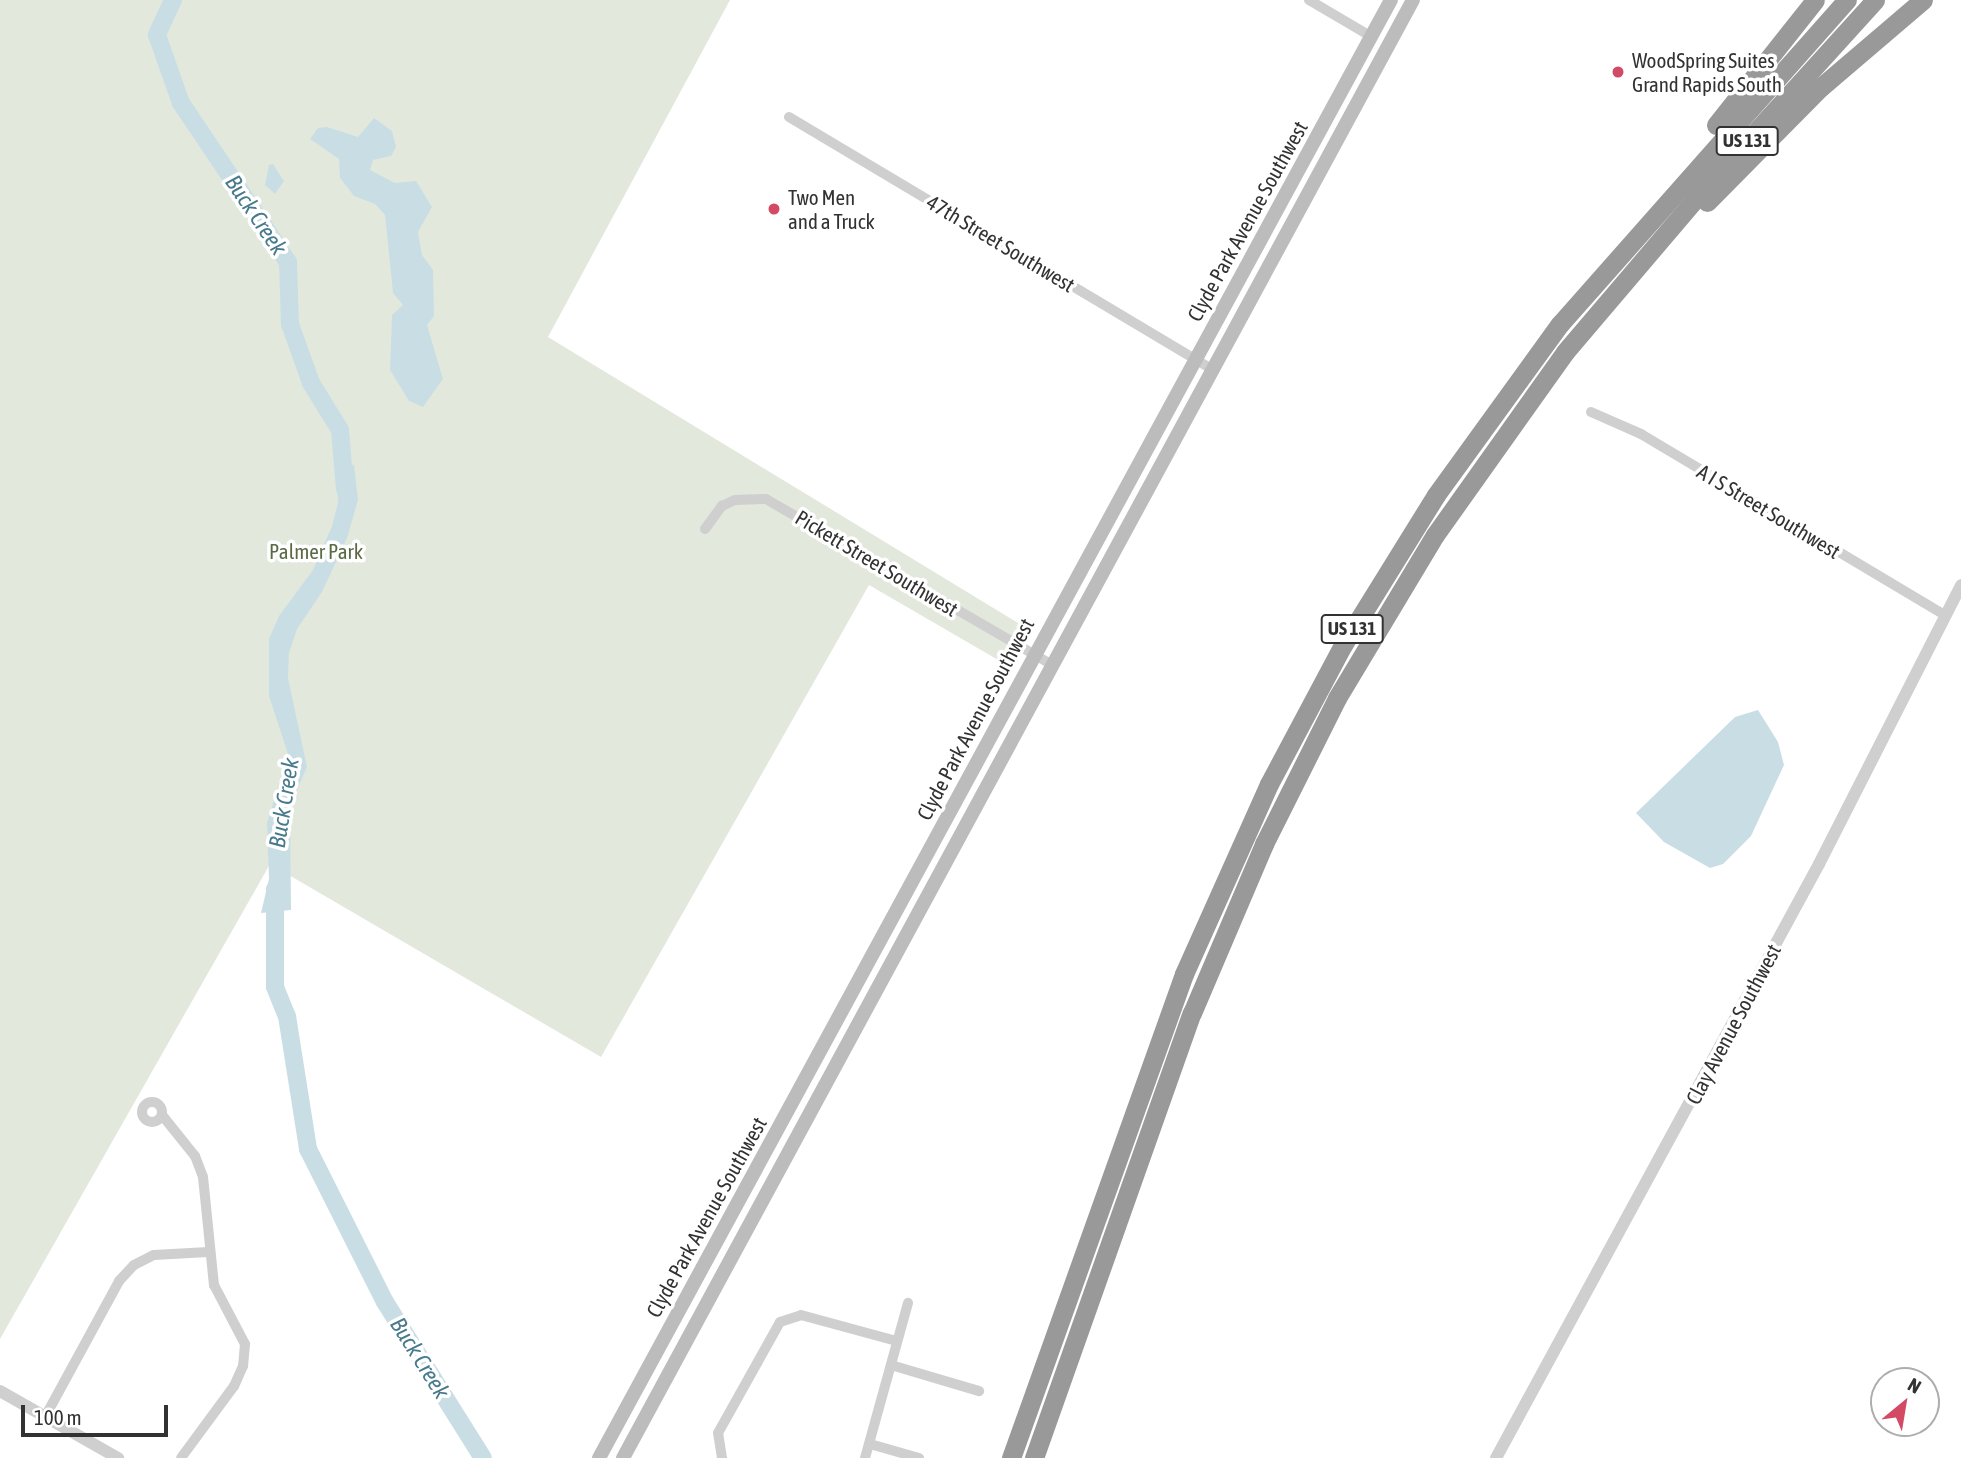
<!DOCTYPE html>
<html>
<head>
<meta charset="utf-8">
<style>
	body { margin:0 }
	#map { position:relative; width:1961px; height:1458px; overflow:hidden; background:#fff; font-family:"Asap Condensed",sans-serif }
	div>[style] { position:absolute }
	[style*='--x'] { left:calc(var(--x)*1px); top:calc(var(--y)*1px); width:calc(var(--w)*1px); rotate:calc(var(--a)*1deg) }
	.green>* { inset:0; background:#e3e8dd }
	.water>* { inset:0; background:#c9dee4 }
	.river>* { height:18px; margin:-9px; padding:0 9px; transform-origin:9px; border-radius:9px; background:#c9dee4 }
	.minor>* { height:10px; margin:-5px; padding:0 5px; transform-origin:5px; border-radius:5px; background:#cfcfcf }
	.minor>.ring { margin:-5px; padding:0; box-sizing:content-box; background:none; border:10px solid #cfcfcf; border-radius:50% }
	.tertiary>* { height:12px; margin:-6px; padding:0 6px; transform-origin:6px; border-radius:6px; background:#cfcfcf }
	.secondary>* { height:14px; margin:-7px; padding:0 7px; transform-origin:7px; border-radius:7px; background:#bcbcbc }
	.motorway>* { height:19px; margin:-9.5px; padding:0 9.5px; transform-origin:9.5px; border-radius:9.5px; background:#999 }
	.dots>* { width:19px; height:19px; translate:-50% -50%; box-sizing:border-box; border:4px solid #fff; border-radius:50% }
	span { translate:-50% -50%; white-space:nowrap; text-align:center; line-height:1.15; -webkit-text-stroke:7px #fff; paint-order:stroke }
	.shield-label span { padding:2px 5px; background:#fff; border:2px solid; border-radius:5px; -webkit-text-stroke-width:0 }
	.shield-label { font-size:19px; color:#323232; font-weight:700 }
	.poi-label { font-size:21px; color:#323232 }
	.left { translate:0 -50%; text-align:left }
	.street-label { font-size:21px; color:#323232 }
	.park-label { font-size:21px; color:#5a6a44 }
	.water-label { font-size:23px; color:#487a8d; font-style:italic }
	.north { position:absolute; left:1870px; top:1367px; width:70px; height:70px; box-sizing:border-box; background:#fff; border:2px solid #adadad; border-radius:50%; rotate:30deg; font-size:19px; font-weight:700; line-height:28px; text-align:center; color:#323232 }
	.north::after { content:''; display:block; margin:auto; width:24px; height:32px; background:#d34a64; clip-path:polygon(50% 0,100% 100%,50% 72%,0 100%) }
	.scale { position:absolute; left:21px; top:1405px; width:147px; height:32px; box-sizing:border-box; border:4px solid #323232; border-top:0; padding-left:9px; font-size:21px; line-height:24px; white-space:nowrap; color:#323232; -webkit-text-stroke:5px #fff; paint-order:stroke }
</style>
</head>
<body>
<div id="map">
	<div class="green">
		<i style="clip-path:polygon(0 0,730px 0,548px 337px,1033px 632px,1012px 668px,869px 585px,601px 1057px,270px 864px,0 1339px)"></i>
	</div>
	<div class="water">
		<i style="clip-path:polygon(374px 118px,392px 131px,396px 147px,391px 156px,373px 160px,370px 170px,395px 183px,416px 181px,432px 207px,418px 232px,422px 255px,433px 270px,434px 316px,427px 325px,443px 379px,423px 407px,409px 401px,390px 370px,392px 315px,403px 305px,393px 293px,385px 215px,375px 204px,354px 196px,340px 178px,339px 159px,310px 139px,318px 128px,327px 127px,358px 137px)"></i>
		<i style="clip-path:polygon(273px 164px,284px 181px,275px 194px,265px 185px,269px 165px)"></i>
		<i style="clip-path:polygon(354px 465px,358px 500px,347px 538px,322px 592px,297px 629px,289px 653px,288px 678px,307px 767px,290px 806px,291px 910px,261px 913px,269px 879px,267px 823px,288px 754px,269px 696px,269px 639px,279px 616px,313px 570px,332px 526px,338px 503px,336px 469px)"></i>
		<i style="clip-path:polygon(1758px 710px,1778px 742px,1784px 765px,1751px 836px,1723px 864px,1710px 868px,1664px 842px,1636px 813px,1735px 717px)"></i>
	</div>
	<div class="river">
		<i style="--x:173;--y:0;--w:38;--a:115"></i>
		<i style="--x:157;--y:35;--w:72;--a:70.6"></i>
		<i style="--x:181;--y:103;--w:192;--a:56.1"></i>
		<i style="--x:288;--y:262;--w:62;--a:88.2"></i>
		<i style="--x:290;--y:324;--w:63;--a:70.4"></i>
		<i style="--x:311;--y:383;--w:55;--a:58.3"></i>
		<i style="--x:340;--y:430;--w:59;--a:85.2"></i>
		<i style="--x:275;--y:889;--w:98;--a:90"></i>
		<i style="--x:275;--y:987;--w:31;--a:68"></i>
		<i style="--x:287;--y:1016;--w:135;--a:81"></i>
		<i style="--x:308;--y:1149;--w:171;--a:63.3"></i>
		<i style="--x:385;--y:1302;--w:184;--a:57.9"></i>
	</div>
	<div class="minor">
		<i style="--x:1309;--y:0;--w:73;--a:30.4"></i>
		<i style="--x:789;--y:117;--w:492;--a:30.8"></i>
		<i style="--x:1591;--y:412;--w:55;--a:23.7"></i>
		<i style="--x:1641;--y:434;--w:354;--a:30.8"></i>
		<i style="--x:705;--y:529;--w:29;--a:-54"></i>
		<i style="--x:722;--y:506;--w:14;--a:-25"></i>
		<i style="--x:735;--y:500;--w:31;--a:-2"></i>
		<i style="--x:766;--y:499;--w:331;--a:30.1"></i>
		<i class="ring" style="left:142px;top:1102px;width:10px;height:10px"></i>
		<i style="--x:162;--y:1115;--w:53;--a:51.2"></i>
		<i style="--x:195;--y:1156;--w:22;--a:69"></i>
		<i style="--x:203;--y:1177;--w:109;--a:84.2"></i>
		<i style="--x:214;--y:1285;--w:67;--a:62.3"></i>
		<i style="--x:245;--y:1344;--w:22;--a:95"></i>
		<i style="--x:243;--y:1366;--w:22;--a:114"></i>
		<i style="--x:234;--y:1386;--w:89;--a:126.4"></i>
		<i style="--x:891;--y:1365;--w:92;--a:16.5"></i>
		<i style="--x:45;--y:1417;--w:155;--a:-61.4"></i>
		<i style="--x:119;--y:1281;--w:22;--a:-47"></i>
		<i style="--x:134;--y:1265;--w:22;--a:-27"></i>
		<i style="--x:154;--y:1255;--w:54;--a:-3.2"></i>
		<i style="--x:870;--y:1444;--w:51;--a:15.9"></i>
		<i style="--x:722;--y:1458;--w:25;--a:-99"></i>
		<i style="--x:718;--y:1433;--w:127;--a:-60.8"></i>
		<i style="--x:780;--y:1322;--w:22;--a:-18"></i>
		<i style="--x:801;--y:1315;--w:99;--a:15.2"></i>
		<i style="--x:865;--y:1458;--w:161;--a:-74.5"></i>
	</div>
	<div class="tertiary">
		<i style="--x:0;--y:1391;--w:136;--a:29.6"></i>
		<i style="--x:1496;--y:1458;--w:676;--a:-61.46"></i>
		<i style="--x:1819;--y:864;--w:313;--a:-63"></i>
	</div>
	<div class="secondary">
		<i style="--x:599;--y:1458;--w:1659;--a:-61.49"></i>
		<i style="--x:623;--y:1458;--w:1658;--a:-61.55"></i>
	</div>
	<div class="motorway">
		<i style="--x:1716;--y:125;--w:159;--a:-51.6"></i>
		<i style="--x:1707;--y:202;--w:162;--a:-45.3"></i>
		<i style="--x:1821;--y:87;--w:134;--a:-40.5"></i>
		<i style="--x:1011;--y:1458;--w:514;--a:-70.33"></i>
		<i style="--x:1184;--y:974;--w:208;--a:-65.9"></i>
		<i style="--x:1269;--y:784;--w:157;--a:-62"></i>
		<i style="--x:1343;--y:645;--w:176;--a:-58.2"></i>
		<i style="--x:1436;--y:495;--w:211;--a:-54.1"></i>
		<i style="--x:1560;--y:324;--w:433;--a:-48.5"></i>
		<i style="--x:1034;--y:1458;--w:472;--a:-70.5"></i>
		<i style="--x:1192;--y:1013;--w:184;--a:-66.9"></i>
		<i style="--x:1264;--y:844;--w:163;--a:-63.4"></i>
		<i style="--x:1337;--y:698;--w:190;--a:-59"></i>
		<i style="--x:1435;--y:535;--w:224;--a:-54.6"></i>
		<i style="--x:1565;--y:352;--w:210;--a:-49.6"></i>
		<i style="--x:1701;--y:192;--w:259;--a:-47.8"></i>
	</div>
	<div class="dots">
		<i style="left:1618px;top:72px;background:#d34a64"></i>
		<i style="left:774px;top:209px;background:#d34a64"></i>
	</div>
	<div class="shield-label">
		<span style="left:1747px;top:141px">US 131</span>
		<span style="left:1352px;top:629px">US 131</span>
	</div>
	<div class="poi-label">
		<span class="left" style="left:1632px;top:72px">WoodSpring Suites<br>Grand Rapids South</span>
		<span class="left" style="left:788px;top:209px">Two Men<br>and a Truck</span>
	</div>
	<div class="street-label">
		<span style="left:1247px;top:221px;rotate:-61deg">Clyde Park Avenue Southwest</span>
		<span style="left:1001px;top:243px;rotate:31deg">47th Street Southwest</span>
		<span style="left:1769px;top:511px;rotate:31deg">A I S Street Southwest</span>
		<span style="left:877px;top:563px;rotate:31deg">Pickett Street Southwest</span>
		<span style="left:975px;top:719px;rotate:-62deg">Clyde Park Avenue Southwest</span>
		<span style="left:1733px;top:1024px;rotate:-62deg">Clay Avenue Southwest</span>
		<span style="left:706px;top:1217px;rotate:-61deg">Clyde Park Avenue Southwest</span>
	</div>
	<div class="park-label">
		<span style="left:316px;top:551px">Palmer Park</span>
	</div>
	<div class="water-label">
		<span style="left:256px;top:215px;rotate:56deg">Buck Creek</span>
		<span style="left:284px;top:803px;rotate:-81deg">Buck Creek</span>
		<span style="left:420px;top:1358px;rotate:58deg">Buck Creek</span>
	</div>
	<div class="north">N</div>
	<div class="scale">100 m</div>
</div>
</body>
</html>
